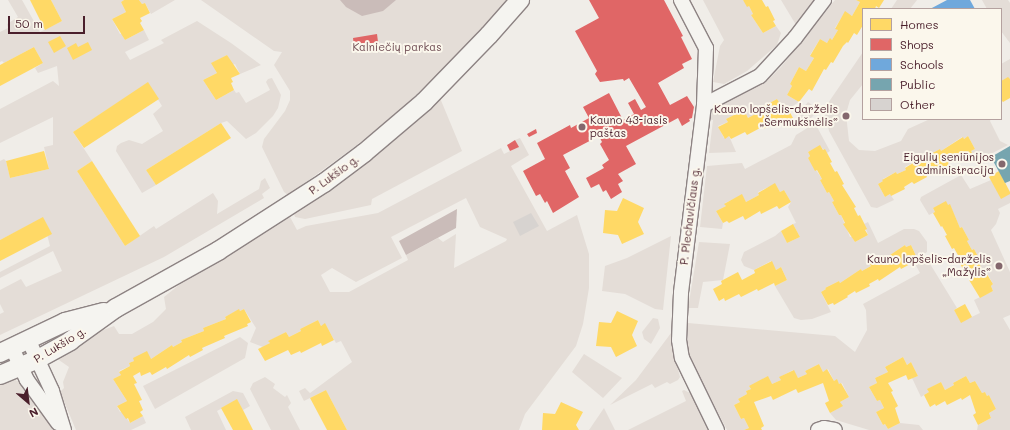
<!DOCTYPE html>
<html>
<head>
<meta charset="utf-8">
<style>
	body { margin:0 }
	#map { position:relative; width:1010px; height:430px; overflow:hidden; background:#f0ede8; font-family:Mali,sans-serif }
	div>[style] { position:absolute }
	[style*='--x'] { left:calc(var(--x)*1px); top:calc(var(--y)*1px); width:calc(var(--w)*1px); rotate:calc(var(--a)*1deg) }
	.green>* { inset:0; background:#e4ddd7 }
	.water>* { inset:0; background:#cabcb9 }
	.homes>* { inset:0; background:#ffd966 }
	.shops>* { inset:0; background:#e06666 }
	.schools>* { inset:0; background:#6fa8dc }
	.public>* { inset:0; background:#76a5af }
	.building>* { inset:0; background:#d7d3d0 }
	.roads { filter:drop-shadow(1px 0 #8d8383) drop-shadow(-1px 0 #8d8383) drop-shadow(0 1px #8d8383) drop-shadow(0 -1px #8d8383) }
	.minor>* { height:14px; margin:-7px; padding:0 7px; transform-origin:7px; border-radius:7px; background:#f5f4f0 }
	.major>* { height:18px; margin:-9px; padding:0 9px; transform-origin:9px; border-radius:9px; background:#f5f4f0 }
	.dots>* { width:11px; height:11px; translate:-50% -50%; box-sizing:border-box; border:2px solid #fbf7ec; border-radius:50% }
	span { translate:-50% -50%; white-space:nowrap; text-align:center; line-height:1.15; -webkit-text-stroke:4px #fbf7ec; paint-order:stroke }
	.park-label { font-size:11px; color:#6e4b52 }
	.poi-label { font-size:11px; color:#4a1f2b }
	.right { translate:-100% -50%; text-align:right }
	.left { translate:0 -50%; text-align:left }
	.street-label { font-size:11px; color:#4a1f2b }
	.legend { position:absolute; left:862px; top:8px; width:140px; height:112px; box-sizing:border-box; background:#fbf7ec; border:1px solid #b4a19f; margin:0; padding:5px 7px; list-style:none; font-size:12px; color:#4a1f2b }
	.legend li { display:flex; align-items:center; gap:8px; height:20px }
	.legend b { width:20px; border:1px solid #b4a19f }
	.north { position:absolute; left:8px; top:382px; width:40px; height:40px; -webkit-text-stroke:3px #fbf7ec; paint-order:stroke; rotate:152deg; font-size:11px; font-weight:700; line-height:16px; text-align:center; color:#4a1f2b }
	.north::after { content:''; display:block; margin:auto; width:14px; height:18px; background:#4a1f2b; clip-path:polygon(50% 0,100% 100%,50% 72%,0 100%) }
	.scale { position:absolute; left:8px; top:16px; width:77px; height:18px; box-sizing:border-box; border:2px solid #4a1f2b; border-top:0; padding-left:5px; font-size:12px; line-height:14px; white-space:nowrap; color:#4a1f2b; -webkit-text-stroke:3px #fbf7ec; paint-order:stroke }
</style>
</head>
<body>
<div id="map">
	<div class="green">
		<i style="clip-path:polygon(8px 0,22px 0,40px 32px,62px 21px,51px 0,124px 0,121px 2px,126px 12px,112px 19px,120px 34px,122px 34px,125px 40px,144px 30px,149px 40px,125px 52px,130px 60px,164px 43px,161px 40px,197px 21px,231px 43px,261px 65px,240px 74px,235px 64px,232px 65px,227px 55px,212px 63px,217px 73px,203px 80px,216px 100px,234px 90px,236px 93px,239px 92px,246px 103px,270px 90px,266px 82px,268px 79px,272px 78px,281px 95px,278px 108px,273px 116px,256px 133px,246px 139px,227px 121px,221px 123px,146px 170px,156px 185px,142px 193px,116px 151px,117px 146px,121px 143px,129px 140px,142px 144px,163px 131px,153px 114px,162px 106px,148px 83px,73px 132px,92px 161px,77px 171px,125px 246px,154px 226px,156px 229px,213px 193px,218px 201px,217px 214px,259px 189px,261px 181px,265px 178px,270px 188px,262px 194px,264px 198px,164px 257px,0 335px,0 314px,4px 312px,0 304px,0 290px,21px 279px,26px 287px,62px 271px,53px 251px,0 278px,0 272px,50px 246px,43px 218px,0 240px,0 161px,4px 159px,6px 161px,10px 178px,49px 169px,44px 147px,53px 145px,53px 117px,0 143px,0 109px,53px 81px,59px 86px,57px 66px,38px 73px,35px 68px,43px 63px,34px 47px,4px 63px,2px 61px,0 62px,0 32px,8px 28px,7px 24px,18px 17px)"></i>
		<i style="clip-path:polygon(139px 0,175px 0,151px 14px,145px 3px,142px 4px)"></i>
		<i style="clip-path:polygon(201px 0,507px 0,451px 62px,397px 113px,353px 148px,288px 195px,284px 192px,262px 147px,264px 139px,285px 111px,290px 100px,290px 91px,274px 65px,282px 52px,274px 51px)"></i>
		<i style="clip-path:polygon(703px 0,743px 0,749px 6px,753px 14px,751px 15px,763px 33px,776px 26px,781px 33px,777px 45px,747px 71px,724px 84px,713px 82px,720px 46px,724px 40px)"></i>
		<i style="clip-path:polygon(781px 0,817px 0,799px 23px,796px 25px)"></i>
		<i style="clip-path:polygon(835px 0,856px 0,860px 2px,852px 16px,845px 12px,835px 28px,838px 30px,832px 40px,830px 39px,827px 43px,820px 39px,810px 55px,814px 58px,806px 71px,799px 67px,790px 84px,792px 86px,787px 95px,799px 102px,788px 109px,786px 105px,782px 107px,777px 99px,760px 108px,761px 111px,748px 118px,744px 110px,726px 119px,728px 122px,718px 126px,724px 138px,729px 136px,736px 152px,709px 153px,713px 120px,708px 119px,710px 109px,765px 83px,781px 67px)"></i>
		<i style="clip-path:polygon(897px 0,917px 0,910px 9px,891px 9px)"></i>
		<i style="clip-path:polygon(982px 0,1008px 0,1010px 3px,1010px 43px,1001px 31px,1001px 9px,987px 9px)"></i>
		<i style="clip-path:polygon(863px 52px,863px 84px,850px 100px,846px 114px,849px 141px,859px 150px,875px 151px,901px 141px,908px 129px,930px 119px,991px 119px,990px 121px,1000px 141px,1008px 145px,981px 159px,979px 155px,974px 158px,971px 151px,975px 149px,968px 136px,964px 139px,962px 137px,941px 151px,940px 149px,927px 156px,928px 158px,919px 162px,918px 160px,905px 167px,906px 170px,897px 174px,896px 172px,883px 179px,883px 181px,878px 184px,885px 197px,890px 194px,894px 200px,877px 208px,871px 207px,829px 131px,824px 109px)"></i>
		<i style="clip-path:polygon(1010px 59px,1010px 79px,1007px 78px,1001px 81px,1001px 64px)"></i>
		<i style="clip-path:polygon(440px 98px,462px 151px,372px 199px,371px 205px,305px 219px,295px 217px,294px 214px,365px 165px)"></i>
		<i style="clip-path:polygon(808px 102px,819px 110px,809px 120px,804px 122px,798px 114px)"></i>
		<i style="clip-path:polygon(815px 126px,817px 127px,830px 151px,827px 153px,820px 146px,808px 152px,810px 156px,808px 158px,822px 179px,820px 180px,827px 193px,829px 192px,834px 201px,832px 202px,839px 215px,841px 215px,850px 237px,852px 237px,855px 242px,868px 235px,864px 224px,868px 222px,878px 243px,904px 229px,914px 229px,919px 231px,927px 242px,927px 252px,924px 254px,957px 308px,954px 310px,961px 322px,980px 313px,974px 300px,993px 291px,991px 286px,993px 284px,986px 271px,983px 272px,979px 263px,981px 262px,974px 249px,972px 250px,967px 241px,969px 240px,962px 227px,960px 228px,950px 205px,933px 208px,935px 212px,929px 215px,920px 200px,921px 197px,961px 175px,970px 189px,991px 180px,1010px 194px,1010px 203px,998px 209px,1000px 213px,996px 224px,991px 230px,1010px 272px,1010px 315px,1003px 318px,1010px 330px,1010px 430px,977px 430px,978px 425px,991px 418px,989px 413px,996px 409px,989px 395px,987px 396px,985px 392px,982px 393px,975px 381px,970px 383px,966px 376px,953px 383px,954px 385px,945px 390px,941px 382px,928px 389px,929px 392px,921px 397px,912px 378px,918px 376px,911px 362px,907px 365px,903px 357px,885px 367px,888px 372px,875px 378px,877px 383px,869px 387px,877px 401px,880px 400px,884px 408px,876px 412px,883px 425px,885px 424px,888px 429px,900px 423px,919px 425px,923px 430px,869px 430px,836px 420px,830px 413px,842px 406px,840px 402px,849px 397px,842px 383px,839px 384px,836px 380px,834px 381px,828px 369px,823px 372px,819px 364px,805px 371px,807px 374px,798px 378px,793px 370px,780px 377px,781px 380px,772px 384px,749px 386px,751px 389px,746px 391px,747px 394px,738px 399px,740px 402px,734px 405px,741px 419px,744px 418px,749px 428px,744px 430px,727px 430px,704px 386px,701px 386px,696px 376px,687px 348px,688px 323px,835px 336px,855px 352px,867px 330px,866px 310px,863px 304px,920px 273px,913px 260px,917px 258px,911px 245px,906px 247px,905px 245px,884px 259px,883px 257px,870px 264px,871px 266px,862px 271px,861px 269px,840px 283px,839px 281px,825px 288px,826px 289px,821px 292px,831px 312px,812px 319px,801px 320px,794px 318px,775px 286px,787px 280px,781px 267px,776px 270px,771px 261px,754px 270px,744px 266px,741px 260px,744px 252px,775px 236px,781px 231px,787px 243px,800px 237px,793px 224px,796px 223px,788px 207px,791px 202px,784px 190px,780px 192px,775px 184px,758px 192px,759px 195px,746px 202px,742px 195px,725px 203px,726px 206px,716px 211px,723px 223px,722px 229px,700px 227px,707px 166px,742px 163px,745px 169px,791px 145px,796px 135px,809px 127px)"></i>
		<i style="clip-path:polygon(evenodd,520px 138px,529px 155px,511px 166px,547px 231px,577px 215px,589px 254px,589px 288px,583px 324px,576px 346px,525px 414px,519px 430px,347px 430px,326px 390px,304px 401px,299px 391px,305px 388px,310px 393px,352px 362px,341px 341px,336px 343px,325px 324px,321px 326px,318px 320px,300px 329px,301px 331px,289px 337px,286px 332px,269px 341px,270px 343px,263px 347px,250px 342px,256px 328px,244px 309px,240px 311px,239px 310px,225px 317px,226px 319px,203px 328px,204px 331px,181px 340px,182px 342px,173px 347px,172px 345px,151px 359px,134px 361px,129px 363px,130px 366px,119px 371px,121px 375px,113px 379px,127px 401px,117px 406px,120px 412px,122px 411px,130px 423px,143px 416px,146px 423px,131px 430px,76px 430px,60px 392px,64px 388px,63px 382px,69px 367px,56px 358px,90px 335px,114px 326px,119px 334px,132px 334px,153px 322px,166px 309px,164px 297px,179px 285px,290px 217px,297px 230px,306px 226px,378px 213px,501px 148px,504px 154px,518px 147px,515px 140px,520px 138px,466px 198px,480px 227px,507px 239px,506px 241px,454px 268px,456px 234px,443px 242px,438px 238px,406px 255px,408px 260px,349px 292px,330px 292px,321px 275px,332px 268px,356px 282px,402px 258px,391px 237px,466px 198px)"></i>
		<i style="clip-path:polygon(671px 236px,663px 310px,655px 309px,625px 294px,602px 291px,605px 266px,627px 258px)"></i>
		<i style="clip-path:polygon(699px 242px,730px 244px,723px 280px,703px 282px,698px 308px,688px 308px)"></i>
		<i style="clip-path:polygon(653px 318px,658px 319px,660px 328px,651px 344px,644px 339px,642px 332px)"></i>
		<i style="clip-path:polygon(671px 333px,673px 351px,680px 377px,678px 380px,670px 384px,667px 382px,655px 388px,652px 384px,610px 405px,636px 380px)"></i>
		<i style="clip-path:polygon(240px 337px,248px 343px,245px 358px,155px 409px,143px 386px)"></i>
		<i style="clip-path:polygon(584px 354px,622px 378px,603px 398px,572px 372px)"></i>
		<i style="clip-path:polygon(265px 377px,275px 384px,273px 388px,285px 397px,287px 395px,291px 403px,288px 407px,300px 430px,271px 430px,250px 389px,253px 383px)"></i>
		<i style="clip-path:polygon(5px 380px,15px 380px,24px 384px,53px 430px,0 430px,0 381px)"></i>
		<i style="clip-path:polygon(684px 390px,690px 393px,710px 430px,628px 430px,686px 401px,682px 391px)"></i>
		<i style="clip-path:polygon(233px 391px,243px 393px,250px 406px,243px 410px,237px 400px,217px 411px,226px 430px,191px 430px,185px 417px)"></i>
		<i style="clip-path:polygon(604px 408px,615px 430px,589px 430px)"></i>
	</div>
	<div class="water">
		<i style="clip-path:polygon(340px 0,396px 0,383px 11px,362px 16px,346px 7px)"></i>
		<i style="clip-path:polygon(457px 209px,456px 228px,406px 255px,399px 241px)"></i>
	</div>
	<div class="homes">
		<i style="clip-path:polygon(30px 0,51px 0,62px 21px,45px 30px)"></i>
		<i style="clip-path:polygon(124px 0,139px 0,142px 4px,145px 3px,150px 13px,140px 18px,142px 21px,140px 23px,144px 30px,125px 40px,112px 19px,126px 12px,121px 2px)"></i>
		<i style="clip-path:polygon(743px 0,762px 0,766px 7px,768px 6px,775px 20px,773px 21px,776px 26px,763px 33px,751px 15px,753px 14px,749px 6px,747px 7px)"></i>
		<i style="clip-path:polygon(856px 0,884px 0,879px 8px,876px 6px,875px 9px,863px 9px,863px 25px,857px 35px,854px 33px,848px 43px,847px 42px,843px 46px,833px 63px,831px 62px,826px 70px,824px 69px,812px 91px,809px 89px,799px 102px,787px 95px,792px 86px,790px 84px,799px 67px,806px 71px,814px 58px,810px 56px,820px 39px,827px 43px,830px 38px,832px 40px,838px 30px,835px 29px,845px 11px,852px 16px,860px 2px)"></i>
		<i style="clip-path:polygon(60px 36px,66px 46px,54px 53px,48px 42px)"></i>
		<i style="clip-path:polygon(88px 42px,92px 50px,73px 60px,67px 48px,76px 43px,78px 47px)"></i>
		<i style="clip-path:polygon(34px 47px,43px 63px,0 86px,0 65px)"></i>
		<i style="clip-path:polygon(227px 55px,240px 74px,231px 78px,233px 82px,231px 83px,234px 90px,216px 100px,203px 80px,217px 73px,211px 63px)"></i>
		<i style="clip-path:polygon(1008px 77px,1010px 79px,1010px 98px,1003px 102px,1001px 100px,1001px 81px)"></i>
		<i style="clip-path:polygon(148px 82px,159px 99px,84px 148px,73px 132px)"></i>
		<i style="clip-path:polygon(777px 99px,782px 107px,786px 105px,793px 118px,781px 124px,779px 121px,763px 129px,762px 127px,747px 135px,745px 132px,731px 139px,729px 136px,725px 139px,718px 127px,728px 122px,726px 119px,744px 110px,748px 118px,761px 111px,760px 108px)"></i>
		<i style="clip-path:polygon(221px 123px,231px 138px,156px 185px,146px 170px)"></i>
		<i style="clip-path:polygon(968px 136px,975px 149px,971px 151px,972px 153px,948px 163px,949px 165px,936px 172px,935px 170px,926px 175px,927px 177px,914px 184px,912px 182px,904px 187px,905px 189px,891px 196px,890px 194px,885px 197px,878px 184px,883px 181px,882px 180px,896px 172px,897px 174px,906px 170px,905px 168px,918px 160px,919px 162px,928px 158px,927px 156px,940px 149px,941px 151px,963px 137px,964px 139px)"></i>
		<i style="clip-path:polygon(820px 145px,823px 150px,825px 149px,832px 162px,830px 163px,835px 172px,837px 171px,844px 184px,842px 185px,856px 207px,854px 208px,858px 216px,860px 215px,867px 229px,865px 230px,868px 235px,855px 242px,843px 224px,845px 223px,841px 215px,839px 215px,832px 202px,834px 201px,829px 192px,827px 193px,820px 180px,822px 179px,817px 170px,815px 171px,808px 158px,810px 156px,808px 152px)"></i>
		<i style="clip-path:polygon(44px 151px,49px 169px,10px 178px,6px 161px)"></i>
		<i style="clip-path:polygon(92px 161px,140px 236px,125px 246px,77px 171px)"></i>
		<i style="clip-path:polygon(999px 171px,1010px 192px,1010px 194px,1001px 199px,989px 177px)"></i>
		<i style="clip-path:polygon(775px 183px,780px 192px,784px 190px,791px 202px,779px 209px,777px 206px,761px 214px,760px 211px,745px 220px,743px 216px,729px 223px,727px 221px,723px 223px,716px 211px,726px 206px,724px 204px,742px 194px,746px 202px,759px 195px,758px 193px)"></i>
		<i style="clip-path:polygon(623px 198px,644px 208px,638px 222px,644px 234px,622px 244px,618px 235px,603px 233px,605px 210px,617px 211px)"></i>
		<i style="clip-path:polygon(946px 201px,948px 205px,950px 204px,960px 228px,962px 227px,969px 240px,967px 241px,972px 250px,974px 249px,981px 262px,979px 263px,983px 272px,985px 271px,993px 284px,991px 286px,993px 291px,980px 298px,969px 280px,970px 279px,966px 270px,964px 271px,957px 258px,959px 257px,954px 248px,952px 249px,945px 236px,947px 235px,942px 226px,941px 227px,933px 213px,935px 212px,933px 208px)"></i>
		<i style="clip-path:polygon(43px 217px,52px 234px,0 261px,0 240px)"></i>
		<i style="clip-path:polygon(793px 224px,800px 237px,787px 243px,781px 231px)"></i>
		<i style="clip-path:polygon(905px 245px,906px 247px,911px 245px,917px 258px,913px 260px,914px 262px,901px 269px,900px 267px,879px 281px,878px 279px,869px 284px,870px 286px,856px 293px,855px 291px,847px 296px,848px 297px,834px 305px,833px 303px,828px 305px,821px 292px,826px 289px,825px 288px,839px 281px,840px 283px,861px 269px,862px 271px,871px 266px,870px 264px,883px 257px,884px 259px)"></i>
		<i style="clip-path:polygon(772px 261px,776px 270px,781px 267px,787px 280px,775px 286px,774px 283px,758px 291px,757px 289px,741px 297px,739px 294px,725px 301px,724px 298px,719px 301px,713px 289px,722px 284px,721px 281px,738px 272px,742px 280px,755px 273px,754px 270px)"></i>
		<i style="clip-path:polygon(965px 304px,972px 317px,961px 323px,954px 310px)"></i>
		<i style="clip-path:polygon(239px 309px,240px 311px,244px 309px,251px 322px,247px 324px,248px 326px,224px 336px,225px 338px,202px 348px,203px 350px,190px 357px,189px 355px,167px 369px,166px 367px,152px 375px,150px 372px,141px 376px,140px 372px,133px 376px,137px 383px,134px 384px,142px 400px,139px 401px,143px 410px,140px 412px,143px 416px,130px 423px,128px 418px,126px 419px,117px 406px,127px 401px,113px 379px,121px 375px,119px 372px,130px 366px,129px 363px,134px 361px,133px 358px,147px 351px,151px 359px,172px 345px,173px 347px,182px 342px,181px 340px,204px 331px,203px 328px,226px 319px,225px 317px)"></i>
		<i style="clip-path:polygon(617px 311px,638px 321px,632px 335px,637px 346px,616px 357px,611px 347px,596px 346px,599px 322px,611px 323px)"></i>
		<i style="clip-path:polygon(318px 320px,321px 326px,325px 323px,334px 340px,322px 346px,321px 343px,301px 353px,300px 351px,291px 355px,288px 350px,265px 361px,258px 349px,270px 343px,268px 341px,286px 332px,289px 337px,301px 331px,300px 329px)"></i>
		<i style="clip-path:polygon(903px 357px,907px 365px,911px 362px,918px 376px,908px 380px,906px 375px,888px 383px,893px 391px,891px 392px,898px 406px,895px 408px,900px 423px,888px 429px,885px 424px,883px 425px,876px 412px,884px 408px,880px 400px,877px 401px,869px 387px,877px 383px,875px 378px,888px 372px,885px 367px)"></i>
		<i style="clip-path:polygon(819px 364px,823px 372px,827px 369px,834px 381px,837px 379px,839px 384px,841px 383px,849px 397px,840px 402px,843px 406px,830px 413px,825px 403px,829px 401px,823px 383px,798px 393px,796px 389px,773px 400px,771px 396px,754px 402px,764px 426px,761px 428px,762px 430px,744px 430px,749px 428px,744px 418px,741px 419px,734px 405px,740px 402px,738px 399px,747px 394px,746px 391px,751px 389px,749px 386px,768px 376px,772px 384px,781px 380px,779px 377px,794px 370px,798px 378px,807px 374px,805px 371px)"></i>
		<i style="clip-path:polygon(966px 376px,970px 383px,975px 381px,982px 393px,985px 392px,987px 396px,989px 395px,996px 409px,989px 413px,991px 418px,978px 425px,973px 415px,976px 413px,970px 395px,962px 400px,961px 398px,947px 405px,945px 401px,936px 406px,935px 404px,930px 407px,924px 395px,929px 392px,927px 389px,941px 382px,945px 390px,954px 385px,953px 383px)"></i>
		<i style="clip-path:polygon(326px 390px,347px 430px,327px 430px,310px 398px)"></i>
		<i style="clip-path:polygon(237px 399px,243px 410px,253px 430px,233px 430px,221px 408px)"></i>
		<i style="clip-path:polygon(561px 402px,583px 412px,576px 425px,579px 430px,542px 430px,543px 413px,555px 414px)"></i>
	</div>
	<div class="shops">
		<i style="clip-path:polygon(589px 0,664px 0,683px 36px,681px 37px,692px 59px,682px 64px,684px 68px,658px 83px,670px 105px,687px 96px,694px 107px,692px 118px,689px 119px,690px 121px,682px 126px,678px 118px,626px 146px,636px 164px,618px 174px,623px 181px,618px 184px,622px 192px,611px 199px,606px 190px,603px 192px,599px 184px,591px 188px,586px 178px,604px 168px,602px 165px,609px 160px,600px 144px,602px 142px,599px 136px,563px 155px,570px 168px,565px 171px,579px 197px,553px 213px,547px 201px,545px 203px,540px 194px,536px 196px,523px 171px,545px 159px,537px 143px,570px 125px,571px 128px,589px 118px,583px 107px,609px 93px,623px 120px,634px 114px,628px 103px,635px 99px,641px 110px,646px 107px,629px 78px,624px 81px,623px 79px,600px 82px,595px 74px,597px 71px,575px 31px,599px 18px)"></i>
		<i style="clip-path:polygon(377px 34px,378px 42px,354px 46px,353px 38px)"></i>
		<i style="clip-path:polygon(536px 129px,537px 133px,529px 137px,527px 134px)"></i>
		<i style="clip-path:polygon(515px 140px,519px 147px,510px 151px,507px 145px)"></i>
	</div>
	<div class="schools">
		<i style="clip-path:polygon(947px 0,970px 0,975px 9px,930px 9px)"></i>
	</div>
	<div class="public">
		<i style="clip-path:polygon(1010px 146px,1010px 181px,1005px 183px,991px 157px)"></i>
	</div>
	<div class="building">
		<i style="clip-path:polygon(531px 213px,539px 226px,520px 236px,513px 222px)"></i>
	</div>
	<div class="roads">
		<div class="minor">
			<i style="--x:681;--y:0;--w:54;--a:62.5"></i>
			<i style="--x:706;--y:48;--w:57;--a:92"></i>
			<i style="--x:704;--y:105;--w:189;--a:97"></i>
			<i style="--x:681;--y:293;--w:47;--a:92.4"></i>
			<i style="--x:679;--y:340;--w:18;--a:81"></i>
			<i style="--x:682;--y:358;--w:80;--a:64.1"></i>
			<i style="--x:704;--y:105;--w:63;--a:-27.4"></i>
			<i style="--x:760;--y:76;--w:52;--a:-47.4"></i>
			<i style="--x:795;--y:38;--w:48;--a:-52.7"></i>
			<i style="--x:28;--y:339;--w:57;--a:65.2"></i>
			<i style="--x:52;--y:391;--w:41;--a:72.9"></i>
			<i style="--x:12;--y:348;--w:35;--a:65"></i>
			<i style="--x:27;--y:380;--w:53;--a:54.2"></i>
			<i style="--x:818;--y:430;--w:6;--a:-18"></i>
			<i style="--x:824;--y:428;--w:11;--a:10"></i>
		</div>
		<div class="major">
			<i style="--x:0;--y:353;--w:72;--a:-25.5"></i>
			<i style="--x:65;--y:322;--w:40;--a:-14.4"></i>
			<i style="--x:0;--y:375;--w:41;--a:-22.8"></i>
			<i style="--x:38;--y:359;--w:37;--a:-29"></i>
			<i style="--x:70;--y:341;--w:57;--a:-35.7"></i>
			<i style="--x:116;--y:308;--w:117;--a:-29.2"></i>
			<i style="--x:218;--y:251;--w:126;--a:-32.7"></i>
			<i style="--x:324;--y:183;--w:50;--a:-36.9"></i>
			<i style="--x:364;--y:153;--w:79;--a:-40.4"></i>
			<i style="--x:424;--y:102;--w:93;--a:-45.9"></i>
			<i style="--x:489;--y:35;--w:47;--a:-48.5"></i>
		</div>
	</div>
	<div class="dots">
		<i style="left:846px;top:116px;background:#84676d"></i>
		<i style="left:582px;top:127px;background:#84676d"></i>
		<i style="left:1002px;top:164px;background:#84676d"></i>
		<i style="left:999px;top:266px;background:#84676d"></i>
	</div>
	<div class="park-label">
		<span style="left:397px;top:47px">Kalniečių parkas</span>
	</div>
	<div class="poi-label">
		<span class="right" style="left:838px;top:116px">Kauno lopšelis-darželis<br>„Šermukšnėlis“</span>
		<span class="left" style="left:590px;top:127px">Kauno 43-iasis<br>paštas</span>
		<span class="right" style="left:994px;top:164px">Eigulių seniūnijos<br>administracija</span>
		<span class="right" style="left:991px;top:266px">Kauno lopšelis-darželis<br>„Mažylis“</span>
	</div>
	<div class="street-label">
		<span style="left:334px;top:175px;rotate:-36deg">P. Lukšio g.</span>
		<span style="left:690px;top:216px;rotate:-83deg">P. Plechavičiaus g.</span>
		<span style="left:60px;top:345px;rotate:-31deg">P. Lukšio g.</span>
	</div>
	<ul class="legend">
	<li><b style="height:11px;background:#ffd966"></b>Homes</li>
	<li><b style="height:11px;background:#e06666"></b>Shops</li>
	<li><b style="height:11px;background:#6fa8dc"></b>Schools</li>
	<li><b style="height:11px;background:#76a5af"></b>Public</li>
	<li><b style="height:11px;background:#d7d3d0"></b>Other</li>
	</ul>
	<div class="north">N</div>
	<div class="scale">50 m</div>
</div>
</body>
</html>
